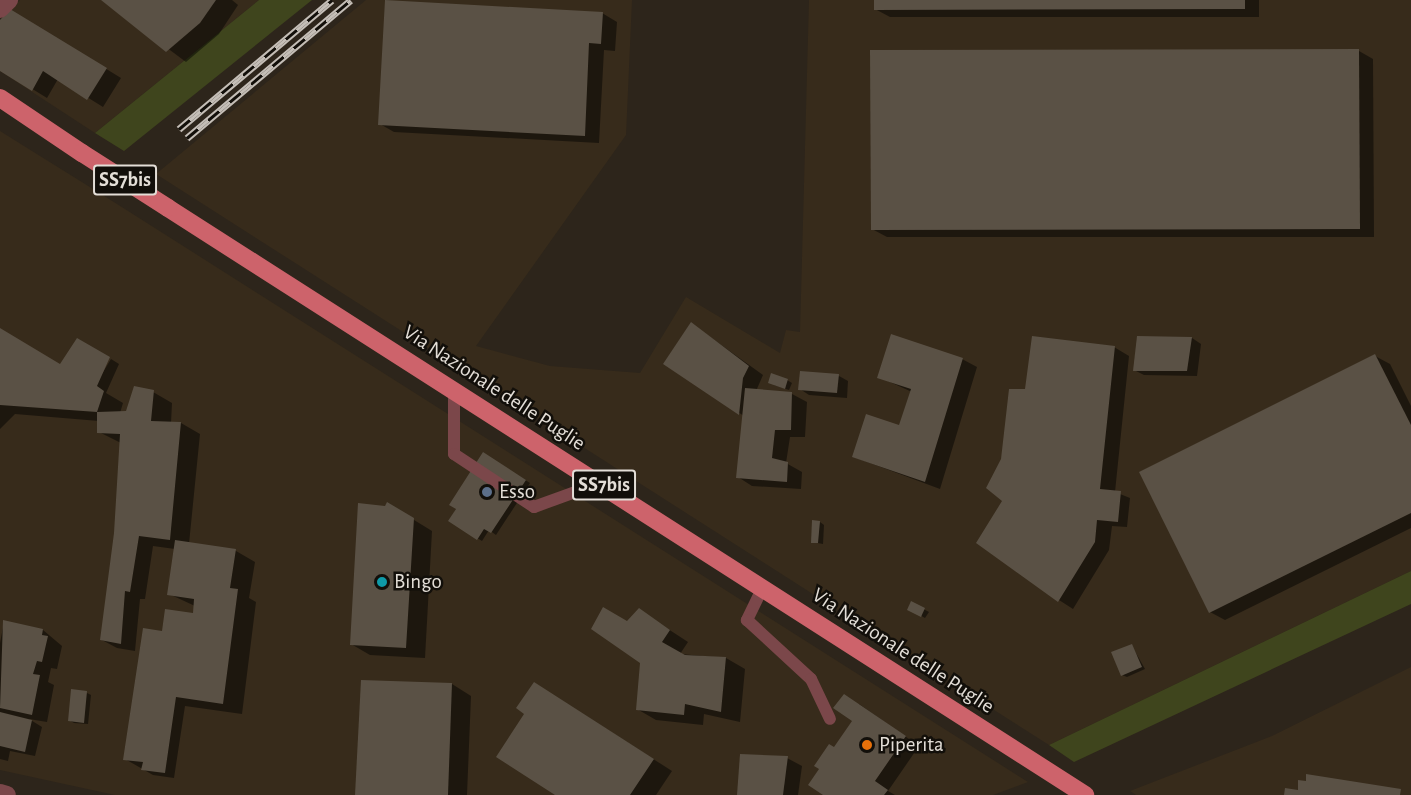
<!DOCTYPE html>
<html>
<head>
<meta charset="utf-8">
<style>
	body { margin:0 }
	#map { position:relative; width:1411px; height:795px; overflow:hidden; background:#2d251b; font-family:"Alegreya Sans",sans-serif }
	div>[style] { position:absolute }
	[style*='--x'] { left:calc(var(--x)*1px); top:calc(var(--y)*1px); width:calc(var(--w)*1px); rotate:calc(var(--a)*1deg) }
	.built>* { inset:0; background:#372b1b }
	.green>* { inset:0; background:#3f451d }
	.shadow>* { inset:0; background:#0007 }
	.building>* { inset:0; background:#5a5145 }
	.lane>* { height:12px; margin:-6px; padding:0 6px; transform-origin:6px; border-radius:6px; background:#7b474a }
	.street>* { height:18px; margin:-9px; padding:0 9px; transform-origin:9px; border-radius:9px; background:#7b474a }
	.primary>* { height:18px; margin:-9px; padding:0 9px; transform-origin:9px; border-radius:9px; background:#cd636b }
	.rail>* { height:7px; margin-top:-3.5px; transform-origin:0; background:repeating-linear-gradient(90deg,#120f0a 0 14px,#c4beb7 0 28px); box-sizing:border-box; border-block:2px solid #c4beb7 }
	.primary-bridge>* { height:18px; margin:-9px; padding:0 9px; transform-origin:9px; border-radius:9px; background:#cd636b }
	.dots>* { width:16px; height:16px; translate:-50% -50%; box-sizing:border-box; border:3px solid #120f0a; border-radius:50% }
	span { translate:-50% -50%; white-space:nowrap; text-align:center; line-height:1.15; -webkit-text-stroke:5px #120f0a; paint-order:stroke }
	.shield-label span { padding:2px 4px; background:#120f0a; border:2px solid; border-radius:4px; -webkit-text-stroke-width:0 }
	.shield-label { font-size:20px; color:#e3ded7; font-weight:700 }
	.street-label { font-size:21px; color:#e3ded7 }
	.poi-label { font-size:21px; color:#e3ded7 }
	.left { translate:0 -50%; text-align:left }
</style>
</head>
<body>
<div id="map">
	<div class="built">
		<i style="clip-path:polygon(20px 0,259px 0,95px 133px,0 71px,0 20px)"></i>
		<i style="clip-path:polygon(366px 0,632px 0,626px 135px,476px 346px,550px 366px,640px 373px,686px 297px,780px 353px,786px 330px,800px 332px,809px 0,1411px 0,1411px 571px,1049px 745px,156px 174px)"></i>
		<i style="clip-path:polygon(0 131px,117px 204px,1028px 782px,993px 795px,115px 795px,0 770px)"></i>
		<i style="clip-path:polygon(1411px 667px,1411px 795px,1136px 795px,1130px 791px,1272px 736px)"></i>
	</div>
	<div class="green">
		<i style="clip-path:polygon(259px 0,312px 0,124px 151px,95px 133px)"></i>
		<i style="clip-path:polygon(1411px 571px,1411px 604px,1074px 762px,1049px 745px)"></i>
	</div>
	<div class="shadow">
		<i style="clip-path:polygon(103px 0,232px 0,238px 5px,219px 34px,186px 62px)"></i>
		<i style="clip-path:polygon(875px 0,1259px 0,1259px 17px,890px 17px,875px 9px)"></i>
		<i style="clip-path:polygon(602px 13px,617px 22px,615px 51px,604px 50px,599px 143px,394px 132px,380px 124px)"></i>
		<i style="clip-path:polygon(25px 19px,121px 78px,103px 107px,58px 79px,47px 98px,0 69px,0 22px)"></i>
		<i style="clip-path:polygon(1359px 51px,1373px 59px,1374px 237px,887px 237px,872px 229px)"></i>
		<i style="clip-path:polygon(692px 324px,763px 375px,756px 391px,792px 394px,807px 402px,805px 437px,790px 437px,786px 463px,802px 472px,801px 489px,752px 486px,738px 477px,744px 416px,665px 364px)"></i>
		<i style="clip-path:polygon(0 329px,94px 387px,111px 359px,119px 364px,106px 393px,123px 403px,120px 413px,127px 412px,153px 392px,172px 403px,171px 423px,181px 423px,200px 434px,189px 544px,236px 551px,255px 562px,249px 598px,256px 602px,242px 714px,185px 706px,174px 778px,153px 775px,125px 759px,163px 632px,194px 615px,195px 606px,169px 594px,175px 549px,153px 546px,145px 599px,140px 599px,135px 651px,117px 648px,102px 640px,115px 532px,121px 443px,99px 432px,99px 421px,15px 414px,0 429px)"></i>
		<i style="clip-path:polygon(1192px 338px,1201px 344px,1197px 376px,1144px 375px,1134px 370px)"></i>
		<i style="clip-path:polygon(1114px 347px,1129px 356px,1115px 492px,1130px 498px,1127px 527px,1112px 526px,1109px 550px,1073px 609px,1059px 600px,1004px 501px,1002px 459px,1027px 391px)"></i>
		<i style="clip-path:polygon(1375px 356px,1390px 364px,1411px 406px,1411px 528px,1225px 620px,1210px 612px)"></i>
		<i style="clip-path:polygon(962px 359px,977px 367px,940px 489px,854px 457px,900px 426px,912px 392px,879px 377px)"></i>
		<i style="clip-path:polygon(839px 376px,848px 381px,847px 398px,809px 395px,800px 389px)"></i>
		<i style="clip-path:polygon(787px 380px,792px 383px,789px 390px,774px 385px)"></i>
		<i style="clip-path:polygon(484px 454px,530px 483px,496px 535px,489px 530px,482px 541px,450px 521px)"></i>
		<i style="clip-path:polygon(388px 504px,432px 531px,425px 658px,370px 655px,351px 644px)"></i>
		<i style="clip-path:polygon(820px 522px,824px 525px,823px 544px,812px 542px)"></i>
		<i style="clip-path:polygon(912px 603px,929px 612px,925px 618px,909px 609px)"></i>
		<i style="clip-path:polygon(639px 610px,688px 642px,680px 654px,726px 658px,745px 669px,740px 722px,704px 714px,703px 725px,656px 720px,637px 709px,641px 662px,628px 623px)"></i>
		<i style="clip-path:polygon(4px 622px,43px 630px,62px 646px,57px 669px,51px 668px,48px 682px,54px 685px,47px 722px,29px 719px,42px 727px,35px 756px,10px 751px,8px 761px,0 759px,0 714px,3px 714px,0 712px,0 643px)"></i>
		<i style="clip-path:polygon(1132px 646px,1145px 669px,1127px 677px,1122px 675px)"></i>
		<i style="clip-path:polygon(452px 684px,471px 696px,467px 795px,357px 795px)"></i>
		<i style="clip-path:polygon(87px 693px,91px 695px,88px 724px,74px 723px,69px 720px)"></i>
		<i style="clip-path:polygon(553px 695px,672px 771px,656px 795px,558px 795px)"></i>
		<i style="clip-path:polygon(859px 704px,919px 746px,888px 791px,895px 795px,826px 795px,835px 749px,854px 721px)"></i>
		<i style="clip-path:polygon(787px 758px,802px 766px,798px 795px,739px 795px)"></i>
	</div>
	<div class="building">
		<i style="clip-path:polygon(101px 0,216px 0,200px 23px,166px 52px)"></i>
		<i style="clip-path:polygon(385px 0,603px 12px,601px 44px,589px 43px,585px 136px,378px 125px)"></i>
		<i style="clip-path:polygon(874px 0,1245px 0,1245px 9px,874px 10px)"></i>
		<i style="clip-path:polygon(10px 9px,107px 68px,87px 100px,43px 71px,32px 91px,0 71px,0 20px)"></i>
		<i style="clip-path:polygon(1359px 49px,1360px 229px,871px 230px,870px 50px)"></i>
		<i style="clip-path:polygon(691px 322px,749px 366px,743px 378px,739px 415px,663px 364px)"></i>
		<i style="clip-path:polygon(0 328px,60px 364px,77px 338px,110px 357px,97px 386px,104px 391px,97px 412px,0 405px)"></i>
		<i style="clip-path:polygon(891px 334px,963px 358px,925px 482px,852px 457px,866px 414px,899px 425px,911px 389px,877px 378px)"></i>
		<i style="clip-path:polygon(1032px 336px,1115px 346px,1100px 489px,1121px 491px,1118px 522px,1097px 520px,1095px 542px,1058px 602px,976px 543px,1002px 501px,986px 488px,1001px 459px,1009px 389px,1025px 389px)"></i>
		<i style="clip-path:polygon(1137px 336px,1192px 337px,1187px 371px,1133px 371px)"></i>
		<i style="clip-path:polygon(1375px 354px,1411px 425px,1411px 513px,1209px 613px,1139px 472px)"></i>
		<i style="clip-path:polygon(800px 371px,839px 374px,837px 393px,798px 390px)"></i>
		<i style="clip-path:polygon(771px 373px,788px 379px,785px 389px,768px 383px)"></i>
		<i style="clip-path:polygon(134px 386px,154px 390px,151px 421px,181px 422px,170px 540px,139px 536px,130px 592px,125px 591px,121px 644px,100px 640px,114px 533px,120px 434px,97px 433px,97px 412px,126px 411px)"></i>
		<i style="clip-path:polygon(745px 388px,792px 392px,791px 430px,775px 430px,772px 458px,788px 462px,787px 482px,736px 478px)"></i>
		<i style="clip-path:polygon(483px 452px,526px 480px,491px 533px,484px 529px,477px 540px,448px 521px,456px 509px,449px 505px)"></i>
		<i style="clip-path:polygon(387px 502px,414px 518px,406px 648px,350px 645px,358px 503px,385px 506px)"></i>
		<i style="clip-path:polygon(812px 520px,820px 521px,818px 543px,811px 543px)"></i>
		<i style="clip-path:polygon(175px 540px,236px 549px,230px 588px,238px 589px,223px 704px,176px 697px,165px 773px,141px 770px,143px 762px,123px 760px,143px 628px,162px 631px,165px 609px,193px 613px,194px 599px,167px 595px)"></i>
		<i style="clip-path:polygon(911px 601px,925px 608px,921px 617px,907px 610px)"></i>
		<i style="clip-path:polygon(603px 607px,627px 621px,639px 608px,670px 630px,662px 642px,685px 655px,726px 657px,721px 712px,685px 704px,684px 715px,636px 710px,640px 663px,591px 629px)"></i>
		<i style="clip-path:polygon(3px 620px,43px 629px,42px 635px,48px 636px,42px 662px,37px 661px,33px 674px,40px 675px,32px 715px,0 708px)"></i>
		<i style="clip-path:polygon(1132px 644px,1142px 667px,1121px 676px,1111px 652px)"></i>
		<i style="clip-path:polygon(361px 680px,452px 683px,448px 795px,355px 795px)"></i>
		<i style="clip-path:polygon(534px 682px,654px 759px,630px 795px,555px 795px,496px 757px,524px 714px,516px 708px)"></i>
		<i style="clip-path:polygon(71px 689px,87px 691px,84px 723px,68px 721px)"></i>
		<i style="clip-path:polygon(844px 694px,906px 736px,875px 781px,888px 790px,884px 795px,823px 795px,808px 785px,819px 769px,814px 766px,829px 744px,834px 747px,852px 721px,833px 708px)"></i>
		<i style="clip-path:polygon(0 712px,32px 720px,25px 752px,0 746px)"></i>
		<i style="clip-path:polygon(740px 754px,788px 756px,783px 795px,737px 795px)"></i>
		<i style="clip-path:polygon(1306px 774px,1401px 789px,1400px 795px,1284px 795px,1285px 788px,1298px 790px,1298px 780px,1306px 781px)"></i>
	</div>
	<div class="lane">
		<i style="--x:454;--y:389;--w:65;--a:90"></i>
		<i style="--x:454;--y:454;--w:96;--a:33.5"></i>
		<i style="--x:534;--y:507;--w:70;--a:-20"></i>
		<i style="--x:763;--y:587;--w:37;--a:116"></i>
		<i style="--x:747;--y:620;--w:87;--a:42.7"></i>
		<i style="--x:811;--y:679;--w:44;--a:64.6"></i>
	</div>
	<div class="street">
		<i style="--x:0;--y:9;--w:13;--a:-45"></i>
		<i style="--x:0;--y:793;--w:7;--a:16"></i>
	</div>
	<div class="primary">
		<i style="--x:0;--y:98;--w:99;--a:33.9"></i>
		<i style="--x:168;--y:208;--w:1089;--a:32.62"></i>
	</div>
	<div class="rail">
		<i style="--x:179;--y:129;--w:200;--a:-40.1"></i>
		<i style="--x:187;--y:138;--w:214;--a:-40.1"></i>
	</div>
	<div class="primary-bridge">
		<i style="--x:82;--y:153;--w:102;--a:32.6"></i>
	</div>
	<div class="dots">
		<i style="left:487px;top:492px;background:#5c6f8a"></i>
		<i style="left:382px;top:582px;background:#0f9aa8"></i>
		<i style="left:867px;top:745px;background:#e8710a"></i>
	</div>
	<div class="shield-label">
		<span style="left:125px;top:180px">SS7bis</span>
		<span style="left:604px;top:485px">SS7bis</span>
	</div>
	<div class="street-label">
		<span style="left:494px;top:388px;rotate:33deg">Via Nazionale delle Puglie</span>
		<span style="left:903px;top:651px;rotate:33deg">Via Nazionale delle Puglie</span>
	</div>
	<div class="poi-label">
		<span class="left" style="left:499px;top:492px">Esso</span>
		<span class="left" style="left:394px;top:582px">Bingo</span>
		<span class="left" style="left:879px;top:745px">Piperita</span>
	</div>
</div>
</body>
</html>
